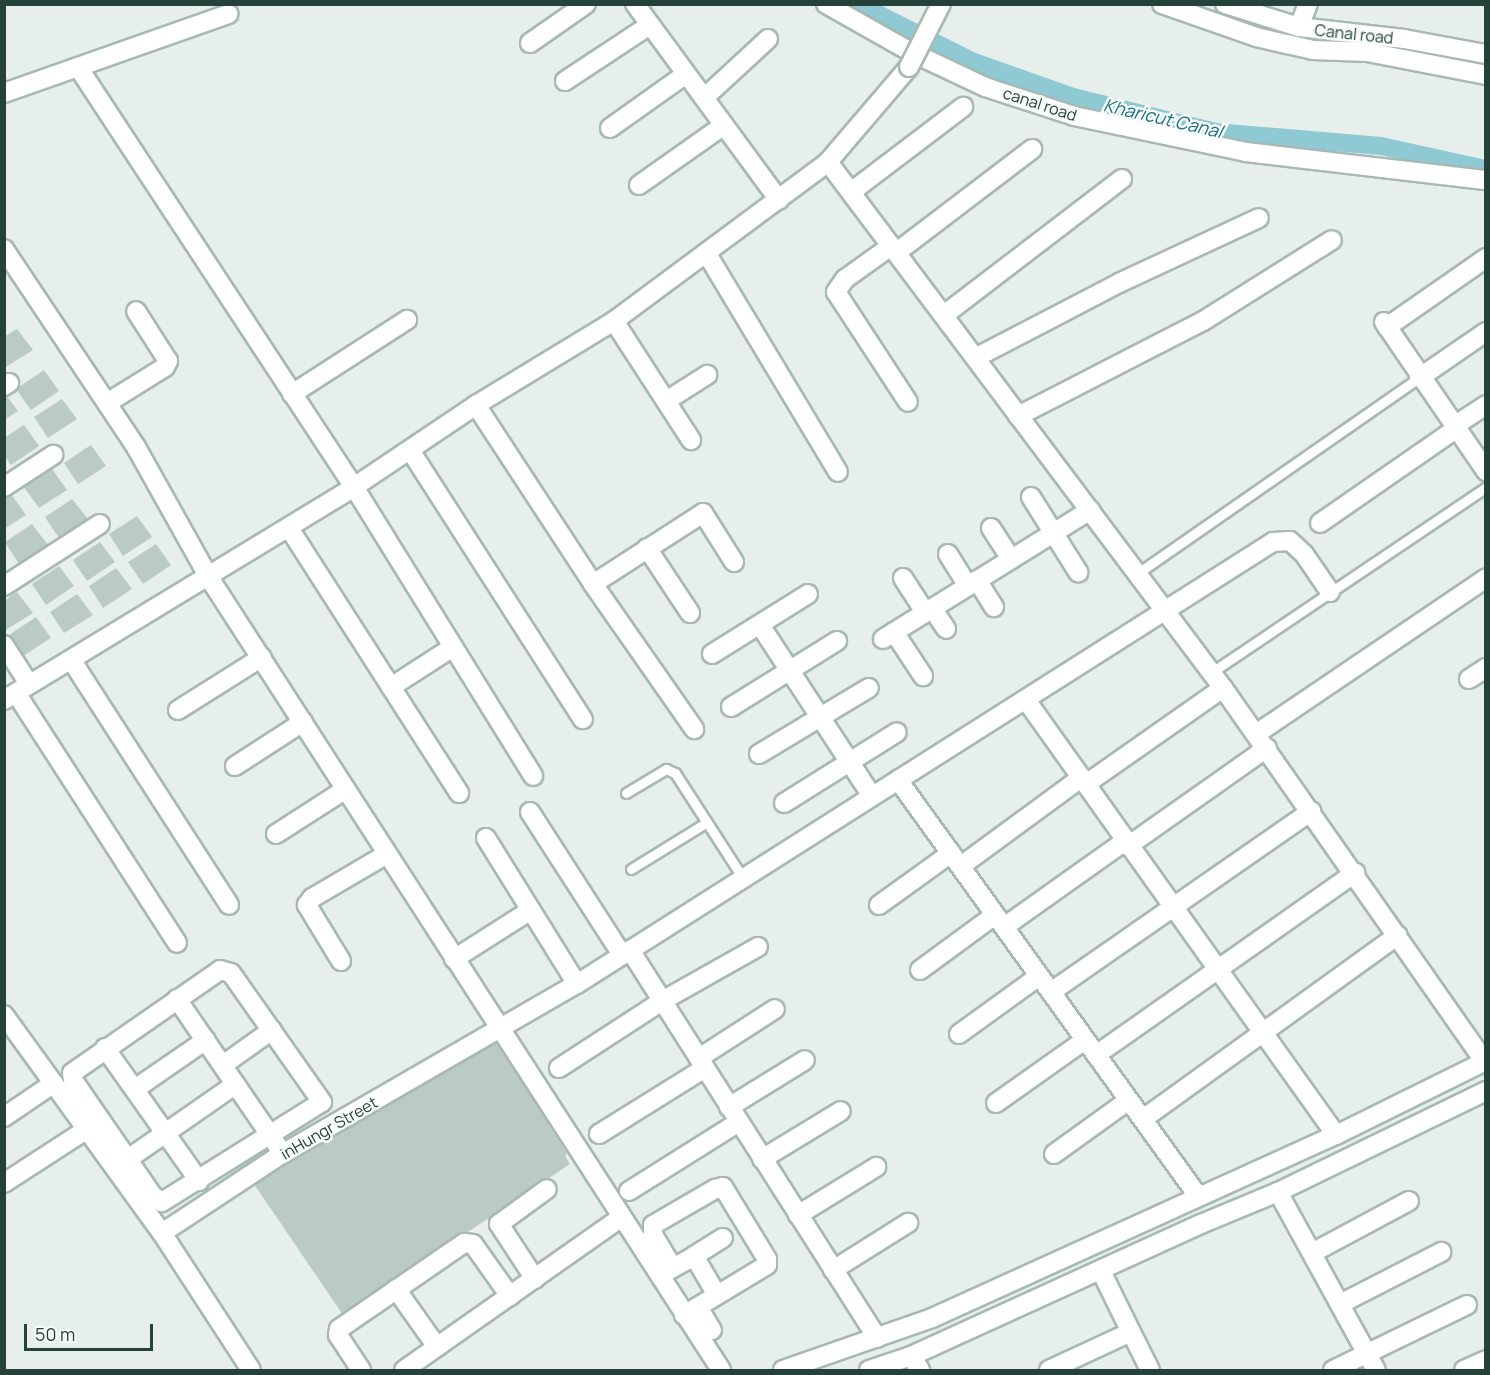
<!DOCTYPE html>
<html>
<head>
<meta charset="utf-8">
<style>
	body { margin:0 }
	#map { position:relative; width:1490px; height:1375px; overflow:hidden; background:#e6efeb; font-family:Manrope,sans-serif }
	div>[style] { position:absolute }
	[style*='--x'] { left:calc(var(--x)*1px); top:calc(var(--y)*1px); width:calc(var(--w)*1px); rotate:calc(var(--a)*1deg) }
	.canal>* { height:18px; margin:-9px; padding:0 9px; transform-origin:9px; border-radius:9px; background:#8ec9d4 }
	.building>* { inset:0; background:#bbcac4 }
	.roads { filter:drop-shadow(2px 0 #a8b8b2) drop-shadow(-2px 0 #a8b8b2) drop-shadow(0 2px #a8b8b2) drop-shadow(0 -2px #a8b8b2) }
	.lane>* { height:9px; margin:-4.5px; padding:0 4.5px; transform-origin:4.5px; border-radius:4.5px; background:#fff }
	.street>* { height:18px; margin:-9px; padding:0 9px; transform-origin:9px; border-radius:9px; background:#fff }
	.secondary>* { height:18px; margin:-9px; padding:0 9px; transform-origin:9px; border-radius:9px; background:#fff }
	.bridges { filter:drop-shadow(2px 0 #a8b8b2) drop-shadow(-2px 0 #a8b8b2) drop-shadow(0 2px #a8b8b2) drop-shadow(0 -2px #a8b8b2) }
	.street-bridge>* { height:18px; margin:-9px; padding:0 9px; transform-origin:9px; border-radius:9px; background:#fff }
	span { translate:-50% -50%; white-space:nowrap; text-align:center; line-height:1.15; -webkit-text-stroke:5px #f7fbf9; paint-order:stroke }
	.street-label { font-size:16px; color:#24423a }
	.water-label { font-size:18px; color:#1c6f80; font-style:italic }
	.frame { position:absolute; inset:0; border:6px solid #24423a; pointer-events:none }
	.scale { position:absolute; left:24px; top:1324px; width:129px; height:27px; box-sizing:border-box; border:3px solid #24423a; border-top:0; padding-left:8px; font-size:18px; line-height:21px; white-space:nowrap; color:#24423a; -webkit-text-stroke:4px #f7fbf9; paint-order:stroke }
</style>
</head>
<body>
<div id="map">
	<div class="canal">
		<i style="--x:858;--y:4;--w:130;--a:26.6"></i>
		<i style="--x:974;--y:62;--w:105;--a:19.5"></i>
		<i style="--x:1073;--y:97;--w:146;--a:13.8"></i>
		<i style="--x:1215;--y:132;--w:167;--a:4.8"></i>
		<i style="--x:1381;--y:146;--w:107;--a:12.4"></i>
	</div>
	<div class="building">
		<i style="clip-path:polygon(17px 329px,33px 350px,4px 368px,4px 337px)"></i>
		<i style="clip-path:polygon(44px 370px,59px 391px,31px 410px,16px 389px)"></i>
		<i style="clip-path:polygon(4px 392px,18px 411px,4px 420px)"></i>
		<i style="clip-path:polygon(62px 399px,77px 419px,48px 438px,34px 417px)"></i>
		<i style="clip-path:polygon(24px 425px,39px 446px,11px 465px,4px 455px,4px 438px)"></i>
		<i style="clip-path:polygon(91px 445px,106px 466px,78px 484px,64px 463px)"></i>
		<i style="clip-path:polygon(52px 469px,67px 490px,39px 508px,24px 487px)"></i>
		<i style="clip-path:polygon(11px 494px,26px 515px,4px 529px,4px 498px)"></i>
		<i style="clip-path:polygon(72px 499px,88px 519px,59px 538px,45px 517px)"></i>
		<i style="clip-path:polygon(137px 516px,152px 537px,123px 556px,109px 534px)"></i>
		<i style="clip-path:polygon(32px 524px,48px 545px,19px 564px,5px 542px)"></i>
		<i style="clip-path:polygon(100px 542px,115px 562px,87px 581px,73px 560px)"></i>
		<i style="clip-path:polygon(156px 544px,171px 565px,143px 584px,128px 562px)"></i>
		<i style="clip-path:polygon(59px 566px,74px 586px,46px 605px,32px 584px)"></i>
		<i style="clip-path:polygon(116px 568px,132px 589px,103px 608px,89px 586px)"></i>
		<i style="clip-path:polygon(17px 592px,33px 613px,4px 631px,4px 601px)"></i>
		<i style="clip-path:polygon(77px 594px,93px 615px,64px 633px,50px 612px)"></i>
		<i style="clip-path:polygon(36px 617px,51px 638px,23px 656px,9px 635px)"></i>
		<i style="clip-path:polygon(489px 1027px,567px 1154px,565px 1156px,570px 1164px,343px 1315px,252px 1181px)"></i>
	</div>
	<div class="roads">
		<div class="lane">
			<i style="--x:1138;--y:573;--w:342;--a:-34.8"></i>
			<i style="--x:1212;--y:672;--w:331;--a:-34"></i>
			<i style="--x:626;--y:793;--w:47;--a:-31"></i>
			<i style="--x:666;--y:769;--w:10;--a:24"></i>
			<i style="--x:675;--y:773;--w:125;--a:57.1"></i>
			<i style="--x:631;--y:869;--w:89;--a:-31.7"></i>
		</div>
		<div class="street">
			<i style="--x:635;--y:4;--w:243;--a:53.7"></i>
			<i style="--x:826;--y:4;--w:95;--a:29.5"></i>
			<i style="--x:909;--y:51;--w:84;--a:25.3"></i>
			<i style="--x:985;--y:87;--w:94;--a:18"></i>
			<i style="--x:1074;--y:116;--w:176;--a:11.8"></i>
			<i style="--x:1246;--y:152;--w:242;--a:6.7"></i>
			<i style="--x:1299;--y:27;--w:25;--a:-69"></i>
			<i style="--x:530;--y:43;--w:68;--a:-34.9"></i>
			<i style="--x:78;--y:67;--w:503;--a:56.69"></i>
			<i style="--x:354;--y:487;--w:340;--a:58.2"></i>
			<i style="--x:909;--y:67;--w:125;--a:130.5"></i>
			<i style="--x:828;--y:162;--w:658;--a:53.1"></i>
			<i style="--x:1223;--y:688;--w:458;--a:55"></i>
			<i style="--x:565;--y:81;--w:102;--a:-33.4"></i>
			<i style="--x:4;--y:93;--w:238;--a:-19.4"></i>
			<i style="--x:704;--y:98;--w:87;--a:-42.7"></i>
			<i style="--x:610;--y:128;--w:93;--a:-35.4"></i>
			<i style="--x:639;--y:185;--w:104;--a:-35.2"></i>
			<i style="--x:851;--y:192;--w:141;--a:-37.2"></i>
			<i style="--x:891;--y:246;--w:57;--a:144.3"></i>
			<i style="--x:845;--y:279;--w:16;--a:125"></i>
			<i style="--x:836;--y:292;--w:131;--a:56.8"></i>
			<i style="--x:897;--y:252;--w:170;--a:-37.3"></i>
			<i style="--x:707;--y:254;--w:254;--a:59"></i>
			<i style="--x:944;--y:315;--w:224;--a:-37.4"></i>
			<i style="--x:614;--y:321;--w:142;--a:57.1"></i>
			<i style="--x:1384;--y:322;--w:181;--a:55.6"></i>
			<i style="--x:1387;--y:327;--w:121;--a:-34.9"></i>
			<i style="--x:977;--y:357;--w:160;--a:-27.5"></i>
			<i style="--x:1119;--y:283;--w:154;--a:-24.9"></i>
			<i style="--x:1419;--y:378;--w:81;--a:-34.5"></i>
			<i style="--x:4;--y:386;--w:6;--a:-31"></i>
			<i style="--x:292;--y:394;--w:137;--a:-32.8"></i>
			<i style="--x:666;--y:401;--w:49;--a:-32.4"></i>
			<i style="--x:107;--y:403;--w:68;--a:-31.8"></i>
			<i style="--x:165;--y:367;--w:7;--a:-63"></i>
			<i style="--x:168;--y:361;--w:59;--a:-122.6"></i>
			<i style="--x:476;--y:405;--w:214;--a:56.8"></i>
			<i style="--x:593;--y:584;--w:177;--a:55.1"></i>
			<i style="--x:1018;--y:416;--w:208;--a:-27.2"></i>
			<i style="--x:1203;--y:321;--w:152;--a:-32.1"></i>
			<i style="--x:1454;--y:426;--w:38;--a:-33"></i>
			<i style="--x:410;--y:450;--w:320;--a:57.3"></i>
			<i style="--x:4;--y:487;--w:59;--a:-33.1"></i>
			<i style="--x:1031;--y:497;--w:89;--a:57.9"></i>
			<i style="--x:1320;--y:523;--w:165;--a:-34.7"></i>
			<i style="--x:289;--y:528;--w:315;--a:57.3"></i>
			<i style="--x:991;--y:528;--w:37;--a:57"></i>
			<i style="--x:647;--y:548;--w:78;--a:56.5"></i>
			<i style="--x:948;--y:554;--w:38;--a:58"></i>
			<i style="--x:903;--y:578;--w:40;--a:57.1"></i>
			<i style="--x:977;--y:580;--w:32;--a:58"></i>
			<i style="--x:593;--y:584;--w:131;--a:-32.8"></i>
			<i style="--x:703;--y:513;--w:58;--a:57.7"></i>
			<i style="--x:4;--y:586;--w:114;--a:-32.9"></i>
			<i style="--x:932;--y:608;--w:25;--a:56"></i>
			<i style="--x:760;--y:625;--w:204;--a:56.8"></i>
			<i style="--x:894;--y:632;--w:53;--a:56.6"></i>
			<i style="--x:883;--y:639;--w:244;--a:-31.9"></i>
			<i style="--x:4;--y:645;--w:46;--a:57.3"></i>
			<i style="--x:712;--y:654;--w:113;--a:-32"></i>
			<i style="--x:72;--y:661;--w:290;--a:57.2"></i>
			<i style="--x:1469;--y:679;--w:20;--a:-33"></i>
			<i style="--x:391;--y:687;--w:74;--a:-32.8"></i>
			<i style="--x:16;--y:693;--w:297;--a:57.2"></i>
			<i style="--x:4;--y:700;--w:410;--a:-31.3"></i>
			<i style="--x:354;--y:487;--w:147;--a:-33.9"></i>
			<i style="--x:476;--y:405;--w:162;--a:-31.3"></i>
			<i style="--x:614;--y:321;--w:267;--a:-36.6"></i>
			<i style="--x:1026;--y:700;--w:534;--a:54.52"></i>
			<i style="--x:731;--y:707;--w:125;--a:-31.9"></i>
			<i style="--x:178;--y:710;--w:99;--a:-32.2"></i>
			<i style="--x:1256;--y:734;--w:278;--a:-34.1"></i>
			<i style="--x:759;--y:754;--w:128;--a:-31"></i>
			<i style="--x:235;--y:766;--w:81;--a:-32.9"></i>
			<i style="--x:898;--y:780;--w:513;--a:54.2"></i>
			<i style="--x:1086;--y:784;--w:167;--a:-35"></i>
			<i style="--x:784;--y:803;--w:133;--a:-32.1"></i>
			<i style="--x:530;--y:812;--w:170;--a:57.2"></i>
			<i style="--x:276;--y:834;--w:83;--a:-32.7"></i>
			<i style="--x:486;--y:838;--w:172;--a:58.1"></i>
			<i style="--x:1128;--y:846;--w:170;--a:-35.2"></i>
			<i style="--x:961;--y:866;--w:149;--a:-36.3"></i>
			<i style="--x:879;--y:905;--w:89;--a:-35.8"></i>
			<i style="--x:1004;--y:927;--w:148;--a:-35.4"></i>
			<i style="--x:630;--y:950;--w:460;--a:57.5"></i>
			<i style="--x:454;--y:959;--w:91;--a:-32.5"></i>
			<i style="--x:341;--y:961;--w:66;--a:-121.3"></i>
			<i style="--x:307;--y:905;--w:9;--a:-54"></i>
			<i style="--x:312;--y:898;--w:87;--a:-30.4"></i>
			<i style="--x:220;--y:970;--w:11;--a:15"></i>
			<i style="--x:231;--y:973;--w:158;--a:54.8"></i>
			<i style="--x:322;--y:1102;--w:189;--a:148"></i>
			<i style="--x:162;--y:1202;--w:11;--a:-146"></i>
			<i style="--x:153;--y:1196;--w:141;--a:-124.6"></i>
			<i style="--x:73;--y:1080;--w:7;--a:-98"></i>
			<i style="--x:72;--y:1073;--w:180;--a:-34.8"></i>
			<i style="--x:920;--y:970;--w:93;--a:-36.3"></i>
			<i style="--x:1051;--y:992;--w:317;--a:-34.8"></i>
			<i style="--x:177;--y:999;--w:177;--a:55.6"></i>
			<i style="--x:4;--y:1015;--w:269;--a:54.1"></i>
			<i style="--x:162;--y:1233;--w:163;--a:57"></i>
			<i style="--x:959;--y:1034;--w:99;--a:-35.9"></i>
			<i style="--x:105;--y:1048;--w:163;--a:54.7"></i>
			<i style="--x:1096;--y:1055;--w:317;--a:-35.1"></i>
			<i style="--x:699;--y:1058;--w:90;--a:-32.8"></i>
			<i style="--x:223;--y:1065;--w:60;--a:-35.5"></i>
			<i style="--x:559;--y:1068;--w:123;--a:-33"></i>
			<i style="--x:662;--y:1001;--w:110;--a:-29.4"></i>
			<i style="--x:135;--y:1089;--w:86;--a:-34.6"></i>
			<i style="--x:996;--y:1103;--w:109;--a:-35.3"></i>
			<i style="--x:729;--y:1107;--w:89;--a:-31.7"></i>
			<i style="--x:4;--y:1117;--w:60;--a:-34.2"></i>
			<i style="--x:1143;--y:1119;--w:314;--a:-35.8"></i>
			<i style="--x:599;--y:1134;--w:125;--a:-31.9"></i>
			<i style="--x:1054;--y:1154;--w:92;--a:-35.8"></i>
			<i style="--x:128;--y:1159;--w:131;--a:-34.8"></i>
			<i style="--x:762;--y:1159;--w:92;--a:-31.3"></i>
			<i style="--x:4;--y:1183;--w:99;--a:-33"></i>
			<i style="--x:629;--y:1191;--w:130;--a:-32.1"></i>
			<i style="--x:1278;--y:1192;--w:203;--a:61.2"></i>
			<i style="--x:798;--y:1215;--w:92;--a:-31.6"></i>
			<i style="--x:162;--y:1233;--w:144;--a:-33.4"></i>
			<i style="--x:282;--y:1154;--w:340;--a:-30"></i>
			<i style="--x:577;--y:984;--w:824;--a:-32.42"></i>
			<i style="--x:1273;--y:542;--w:17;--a:-3"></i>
			<i style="--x:1290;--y:541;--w:19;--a:43"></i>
			<i style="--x:1304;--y:554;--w:46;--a:55.6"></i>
			<i style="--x:1312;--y:1253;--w:110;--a:-28.2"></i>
			<i style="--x:694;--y:1256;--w:34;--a:-32"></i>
			<i style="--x:673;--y:1268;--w:39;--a:-121"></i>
			<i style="--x:653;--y:1235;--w:10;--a:-90"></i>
			<i style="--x:653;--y:1225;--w:72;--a:-30.1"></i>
			<i style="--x:715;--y:1189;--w:8;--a:-14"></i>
			<i style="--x:723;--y:1187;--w:84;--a:58.6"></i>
			<i style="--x:767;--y:1259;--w:6;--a:90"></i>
			<i style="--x:767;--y:1265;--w:97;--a:148.9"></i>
			<i style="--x:833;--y:1270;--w:89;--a:-32.1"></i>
			<i style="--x:662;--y:1274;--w:37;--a:-29"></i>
			<i style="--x:694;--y:1256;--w:45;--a:59.5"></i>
			<i style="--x:535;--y:1279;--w:66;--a:-123.2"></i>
			<i style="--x:499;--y:1224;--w:59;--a:-36.1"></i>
			<i style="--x:396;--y:1289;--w:71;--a:54.7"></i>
			<i style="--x:1340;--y:1304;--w:114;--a:-27.2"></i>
			<i style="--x:698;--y:1307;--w:27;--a:59"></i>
			<i style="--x:1131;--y:1332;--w:42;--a:63.4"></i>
			<i style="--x:911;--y:1356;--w:17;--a:57"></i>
			<i style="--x:361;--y:1370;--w:42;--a:-123.3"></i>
			<i style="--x:338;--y:1335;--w:6;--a:-81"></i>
			<i style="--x:339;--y:1329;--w:152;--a:-34.5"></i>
			<i style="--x:464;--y:1243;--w:9;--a:6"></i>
			<i style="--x:473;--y:1244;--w:64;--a:54.6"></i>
			<i style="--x:404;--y:1370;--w:266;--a:-35.1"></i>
			<i style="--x:1049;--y:1370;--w:90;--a:-24.9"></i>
			<i style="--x:1131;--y:1332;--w:68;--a:-116.2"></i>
			<i style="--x:1333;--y:1370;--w:149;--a:-25.9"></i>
			<i style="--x:1464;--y:1370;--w:24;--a:-24"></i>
		</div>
		<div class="secondary">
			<i style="--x:1162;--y:4;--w:100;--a:19.3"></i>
			<i style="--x:1256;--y:37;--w:32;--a:13"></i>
			<i style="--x:1287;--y:44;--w:26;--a:13"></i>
			<i style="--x:1312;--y:50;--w:55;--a:2.1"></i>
			<i style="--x:1367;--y:52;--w:121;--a:10.9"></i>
			<i style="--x:1225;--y:4;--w:77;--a:17.3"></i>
			<i style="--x:1299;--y:27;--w:106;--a:6.5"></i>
			<i style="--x:1404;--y:39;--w:83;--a:10.4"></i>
			<i style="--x:4;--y:249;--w:238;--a:56.3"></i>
			<i style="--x:136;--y:447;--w:148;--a:60.8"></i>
			<i style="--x:208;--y:576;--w:945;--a:57.13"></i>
			<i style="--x:783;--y:1370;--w:158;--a:-19.2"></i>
			<i style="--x:932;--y:1318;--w:444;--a:-24.4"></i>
			<i style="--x:1336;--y:1135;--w:167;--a:-26.3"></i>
			<i style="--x:869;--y:1370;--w:44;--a:-18.4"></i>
			<i style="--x:911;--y:1356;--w:319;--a:-24.5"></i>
			<i style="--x:1201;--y:1224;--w:83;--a:-22.6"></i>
			<i style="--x:1278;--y:1192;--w:231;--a:-25.9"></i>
		</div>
	</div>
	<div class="bridges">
		<div class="street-bridge">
			<i style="--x:909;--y:67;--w:71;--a:-63.1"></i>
		</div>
	</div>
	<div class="street-label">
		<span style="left:1354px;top:34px;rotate:6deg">Canal road</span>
		<span style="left:1040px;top:104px;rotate:18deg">canal road</span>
		<span style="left:329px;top:1128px;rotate:-30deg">inHungr Street</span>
	</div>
	<div class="water-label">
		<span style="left:1163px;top:118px;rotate:13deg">Kharicut Canal</span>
	</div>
	<div class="frame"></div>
	<div class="scale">50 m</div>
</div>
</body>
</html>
